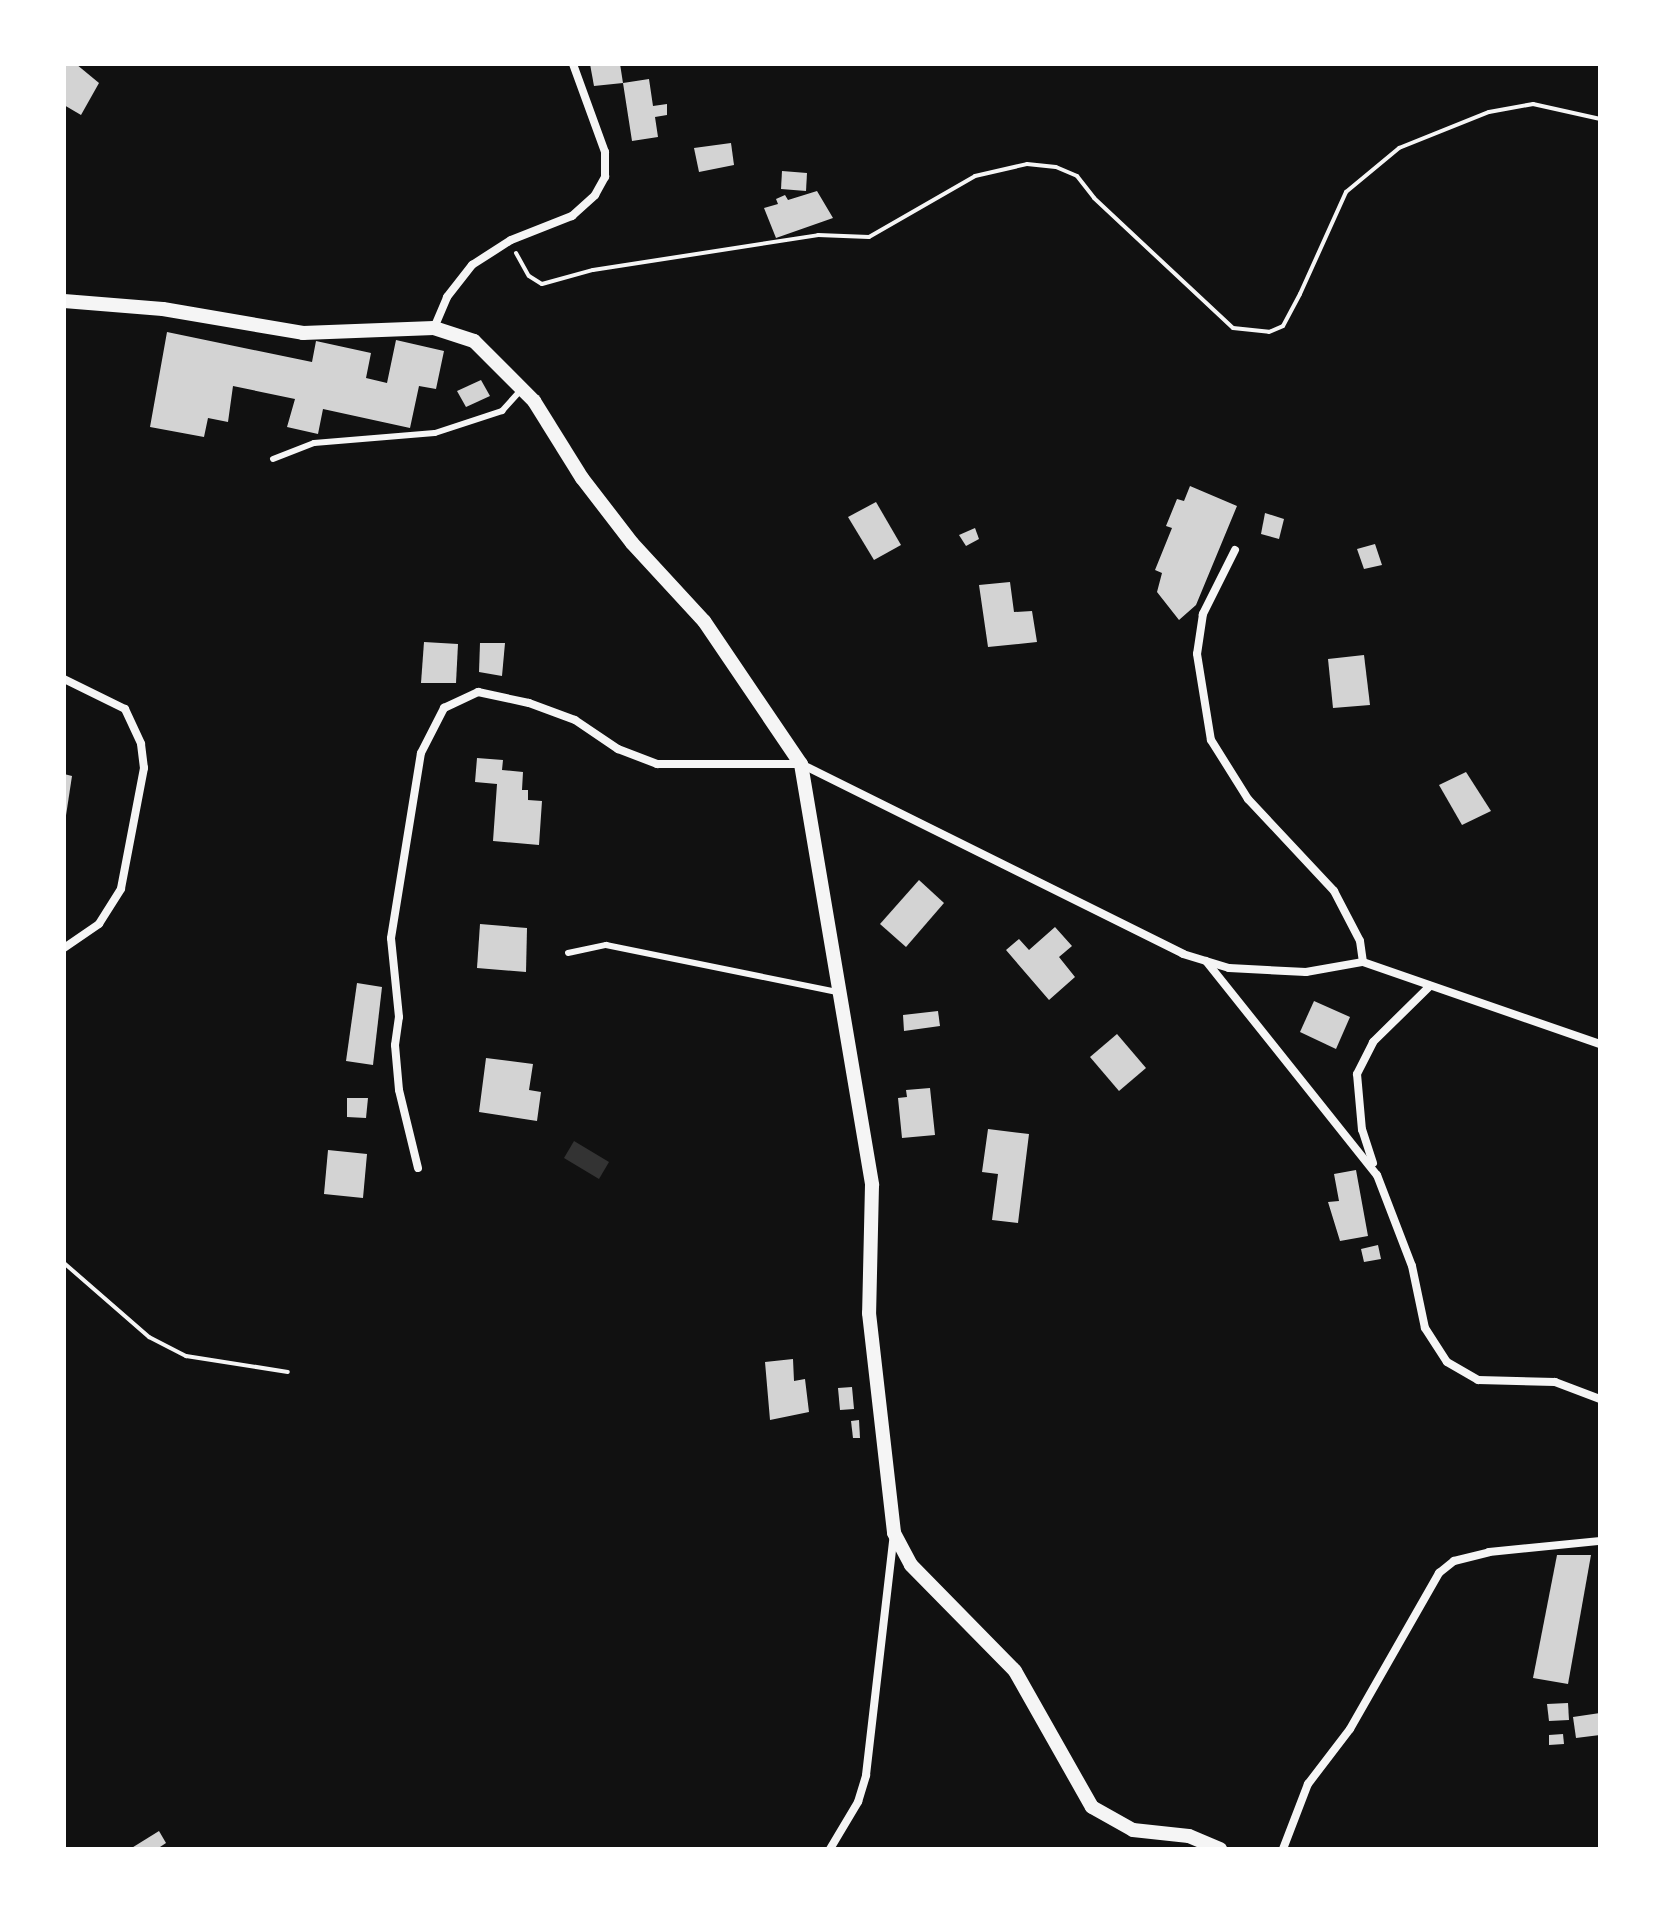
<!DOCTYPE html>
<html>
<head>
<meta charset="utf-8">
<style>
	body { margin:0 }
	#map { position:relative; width:1664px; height:1913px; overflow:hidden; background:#111; font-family:"Open Sans",sans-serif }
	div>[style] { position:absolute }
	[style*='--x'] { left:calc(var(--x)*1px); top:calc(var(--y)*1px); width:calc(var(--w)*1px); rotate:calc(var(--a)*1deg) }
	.water>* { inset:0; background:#333 }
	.building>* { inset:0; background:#d3d3d3 }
	.path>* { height:4px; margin:-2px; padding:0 2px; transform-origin:2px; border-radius:2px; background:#f5f5f5 }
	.service>* { height:6px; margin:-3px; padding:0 3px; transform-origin:3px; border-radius:3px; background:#f5f5f5 }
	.minor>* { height:8px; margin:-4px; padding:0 4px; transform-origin:4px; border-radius:4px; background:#f5f5f5 }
	.tertiary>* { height:14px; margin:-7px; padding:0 7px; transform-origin:7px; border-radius:7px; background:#f5f5f5 }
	span { translate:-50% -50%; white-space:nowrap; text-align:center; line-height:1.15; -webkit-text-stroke:8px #fff; paint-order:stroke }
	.frame { position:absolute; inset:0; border:66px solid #fff; pointer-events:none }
</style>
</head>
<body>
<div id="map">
	<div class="water">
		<i style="clip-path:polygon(574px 1141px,609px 1162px,599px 1179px,564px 1158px)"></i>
	</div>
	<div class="building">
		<i style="clip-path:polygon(64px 64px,76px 64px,99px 83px,81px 115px,64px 105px)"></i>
		<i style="clip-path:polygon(590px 64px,620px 64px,623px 83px,594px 86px)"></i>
		<i style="clip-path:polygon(649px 79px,653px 106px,667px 104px,667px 115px,655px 117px,658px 137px,632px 141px,623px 83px)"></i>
		<i style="clip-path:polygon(731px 143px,734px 165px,699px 172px,694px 148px)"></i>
		<i style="clip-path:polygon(782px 171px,807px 173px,806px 191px,781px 189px)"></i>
		<i style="clip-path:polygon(817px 191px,833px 218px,776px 238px,764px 208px,778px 204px,776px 199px,785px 195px,788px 200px)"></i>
		<i style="clip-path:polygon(167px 332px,312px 362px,316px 341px,371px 353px,366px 378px,387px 383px,396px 340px,444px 351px,436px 389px,419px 386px,410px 428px,323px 409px,318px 434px,287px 427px,295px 399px,233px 386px,228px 422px,208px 418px,204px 437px,150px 427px)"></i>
		<i style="clip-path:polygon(481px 380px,490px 396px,466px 407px,457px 391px)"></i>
		<i style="clip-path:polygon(1190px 486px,1237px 506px,1196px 605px,1179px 620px,1157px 592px,1162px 573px,1155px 570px,1172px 528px,1166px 526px,1177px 499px,1184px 501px)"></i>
		<i style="clip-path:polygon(876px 502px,901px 545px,874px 560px,848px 517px)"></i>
		<i style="clip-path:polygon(1265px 513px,1284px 519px,1279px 539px,1261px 534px)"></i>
		<i style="clip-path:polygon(975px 528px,979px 539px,966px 546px,959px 535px)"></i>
		<i style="clip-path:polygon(1375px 544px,1382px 565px,1364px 569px,1357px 549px)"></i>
		<i style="clip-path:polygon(1010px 582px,1014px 612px,1032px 611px,1037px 642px,988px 647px,979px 585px)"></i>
		<i style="clip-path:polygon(424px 642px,458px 644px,456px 683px,421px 683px)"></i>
		<i style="clip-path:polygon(480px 643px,505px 643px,502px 676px,479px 672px)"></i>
		<i style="clip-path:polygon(1364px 655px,1370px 705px,1333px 708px,1328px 659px)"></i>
		<i style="clip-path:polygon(477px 758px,503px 760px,502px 770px,523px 772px,522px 790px,528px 790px,528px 800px,542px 801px,539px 845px,493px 841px,497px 784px,475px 782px)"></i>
		<i style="clip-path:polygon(1466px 772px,1491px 811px,1462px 825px,1439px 785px)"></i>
		<i style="clip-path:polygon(64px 774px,72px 776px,65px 822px,64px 822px)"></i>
		<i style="clip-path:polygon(919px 880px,944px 903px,906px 947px,880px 924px)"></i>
		<i style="clip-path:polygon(480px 924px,527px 928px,526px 972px,477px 968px)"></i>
		<i style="clip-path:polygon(1055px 927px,1072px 946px,1059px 957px,1075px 977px,1049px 1000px,1006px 950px,1019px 939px,1029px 950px)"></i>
		<i style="clip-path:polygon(357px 983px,382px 987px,373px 1065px,346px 1061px)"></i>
		<i style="clip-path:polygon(1314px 1001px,1350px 1017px,1336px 1049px,1300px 1032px)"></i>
		<i style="clip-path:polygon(938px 1011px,940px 1026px,904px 1031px,903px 1015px)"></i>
		<i style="clip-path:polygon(1117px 1034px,1146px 1068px,1119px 1091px,1090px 1057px)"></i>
		<i style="clip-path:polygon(486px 1058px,533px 1064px,529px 1090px,541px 1092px,537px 1121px,479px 1112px)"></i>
		<i style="clip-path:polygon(930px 1088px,935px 1135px,902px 1138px,898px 1098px,907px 1097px,906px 1090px)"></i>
		<i style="clip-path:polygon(347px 1098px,368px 1098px,366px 1118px,347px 1117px)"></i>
		<i style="clip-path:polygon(988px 1129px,1029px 1134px,1018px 1223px,992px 1220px,998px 1174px,982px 1172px)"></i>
		<i style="clip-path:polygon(328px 1150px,367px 1154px,363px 1198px,324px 1194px)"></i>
		<i style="clip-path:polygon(1356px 1170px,1368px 1236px,1340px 1241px,1328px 1202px,1339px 1201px,1334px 1174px)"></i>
		<i style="clip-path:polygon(1378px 1245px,1381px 1259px,1364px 1262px,1361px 1249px)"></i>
		<i style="clip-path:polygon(793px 1359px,794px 1381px,805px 1379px,809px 1412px,770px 1420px,765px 1362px)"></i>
		<i style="clip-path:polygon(852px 1387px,854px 1409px,840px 1410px,838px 1388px)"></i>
		<i style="clip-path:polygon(859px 1420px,860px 1438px,853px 1438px,851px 1421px)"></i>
		<i style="clip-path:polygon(1557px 1555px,1591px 1555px,1568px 1684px,1533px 1678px)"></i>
		<i style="clip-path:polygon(1568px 1703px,1569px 1720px,1549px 1721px,1547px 1704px)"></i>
		<i style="clip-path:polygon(1600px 1713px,1600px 1735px,1576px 1738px,1573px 1717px)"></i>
		<i style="clip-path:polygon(1563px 1734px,1564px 1744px,1549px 1745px,1549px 1735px)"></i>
		<i style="clip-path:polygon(159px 1831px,166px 1843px,157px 1849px,130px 1849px)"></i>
	</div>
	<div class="path">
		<i style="--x:516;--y:253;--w:26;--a:61"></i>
		<i style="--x:529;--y:276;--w:15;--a:32"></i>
		<i style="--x:542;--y:284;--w:53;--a:-15.4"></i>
		<i style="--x:593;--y:270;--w:228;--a:-8.8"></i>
		<i style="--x:818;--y:235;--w:51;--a:2.2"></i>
		<i style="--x:869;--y:237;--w:122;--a:-29.9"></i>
		<i style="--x:975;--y:176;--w:53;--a:-13"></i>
		<i style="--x:1027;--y:164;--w:29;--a:6"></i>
		<i style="--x:1056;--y:167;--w:23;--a:23"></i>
		<i style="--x:1077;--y:176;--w:28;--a:52"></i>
		<i style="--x:1094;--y:198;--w:190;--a:43.1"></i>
		<i style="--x:1233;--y:328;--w:36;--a:6"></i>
		<i style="--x:1269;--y:332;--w:15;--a:-23"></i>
		<i style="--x:1283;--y:326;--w:36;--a:-62"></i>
		<i style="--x:1300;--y:294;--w:112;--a:-65.7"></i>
		<i style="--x:1346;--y:192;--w:69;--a:-39.7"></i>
		<i style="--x:1399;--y:148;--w:97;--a:-21.8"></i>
		<i style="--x:1489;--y:112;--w:45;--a:-10.3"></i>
		<i style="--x:1533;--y:104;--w:69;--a:12.6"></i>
		<i style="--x:64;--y:1263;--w:113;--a:41"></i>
		<i style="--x:149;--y:1337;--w:42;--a:27.2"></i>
		<i style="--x:186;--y:1356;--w:103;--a:8.9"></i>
	</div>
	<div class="service">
		<i style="--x:273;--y:459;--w:44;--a:-21.3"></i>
		<i style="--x:314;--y:443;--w:121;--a:-4.7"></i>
		<i style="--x:435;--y:433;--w:71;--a:-18.2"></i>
		<i style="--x:502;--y:411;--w:30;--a:-48"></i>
		<i style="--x:568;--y:953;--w:39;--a:-12"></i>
		<i style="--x:606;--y:945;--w:237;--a:11.5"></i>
	</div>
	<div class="minor">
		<i style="--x:434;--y:328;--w:34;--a:-67"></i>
		<i style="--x:447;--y:297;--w:41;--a:-52"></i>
		<i style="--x:472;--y:265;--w:46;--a:-32.7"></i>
		<i style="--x:511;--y:240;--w:66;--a:-21.5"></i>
		<i style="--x:572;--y:216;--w:31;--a:-42"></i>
		<i style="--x:595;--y:195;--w:21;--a:-61"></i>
		<i style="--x:605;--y:177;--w:25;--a:-90"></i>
		<i style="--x:605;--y:152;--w:94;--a:-110"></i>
		<i style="--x:1235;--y:550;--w:72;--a:116.6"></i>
		<i style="--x:1203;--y:614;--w:40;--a:98.5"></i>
		<i style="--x:1197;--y:654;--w:87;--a:80.8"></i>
		<i style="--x:1211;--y:740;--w:70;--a:57.9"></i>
		<i style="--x:1248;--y:799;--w:126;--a:46.9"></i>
		<i style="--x:1334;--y:891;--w:56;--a:62.5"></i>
		<i style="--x:1360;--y:941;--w:21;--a:82"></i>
		<i style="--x:64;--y:679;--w:68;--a:26.2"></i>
		<i style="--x:125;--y:709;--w:38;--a:65"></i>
		<i style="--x:141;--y:744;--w:24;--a:83"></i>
		<i style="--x:144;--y:768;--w:123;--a:100.8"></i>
		<i style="--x:121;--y:889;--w:41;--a:122.2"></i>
		<i style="--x:99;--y:924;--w:42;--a:145.6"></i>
		<i style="--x:1206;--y:961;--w:274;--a:51.4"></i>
		<i style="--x:1377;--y:1175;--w:97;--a:69"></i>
		<i style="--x:1412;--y:1266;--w:63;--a:78.2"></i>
		<i style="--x:1425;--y:1328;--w:40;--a:57.1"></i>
		<i style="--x:1447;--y:1362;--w:36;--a:30"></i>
		<i style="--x:1478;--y:1380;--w:77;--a:1.5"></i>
		<i style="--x:1555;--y:1382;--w:48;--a:20.7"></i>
		<i style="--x:1373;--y:1163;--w:35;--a:-108"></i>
		<i style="--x:1362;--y:1130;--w:56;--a:-95.1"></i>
		<i style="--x:1357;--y:1074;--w:36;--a:-63"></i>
		<i style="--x:1373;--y:1042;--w:80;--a:-44.5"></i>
		<i style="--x:418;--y:1168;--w:80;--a:-103.7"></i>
		<i style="--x:399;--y:1090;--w:45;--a:-95.1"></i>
		<i style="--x:395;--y:1045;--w:28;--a:-82"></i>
		<i style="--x:399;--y:1017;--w:79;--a:-95.8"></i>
		<i style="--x:391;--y:938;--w:187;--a:-80.8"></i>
		<i style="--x:421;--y:753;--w:51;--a:-62.9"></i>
		<i style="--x:444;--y:708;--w:38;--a:-25"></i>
		<i style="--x:478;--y:692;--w:52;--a:12.2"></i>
		<i style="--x:529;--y:703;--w:49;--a:20.3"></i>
		<i style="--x:575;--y:720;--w:52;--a:34"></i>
		<i style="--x:618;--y:749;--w:42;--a:21"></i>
		<i style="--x:657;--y:764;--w:144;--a:0"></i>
		<i style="--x:801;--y:764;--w:427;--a:26.4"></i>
		<i style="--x:1183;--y:954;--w:48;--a:16.9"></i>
		<i style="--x:1229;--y:968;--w:77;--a:3"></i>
		<i style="--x:1306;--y:972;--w:58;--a:-10"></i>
		<i style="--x:1363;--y:962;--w:251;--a:19.1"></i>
		<i style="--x:830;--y:1849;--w:55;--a:-59.2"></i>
		<i style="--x:858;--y:1802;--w:28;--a:-73"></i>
		<i style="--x:866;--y:1775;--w:244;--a:-83.4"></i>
		<i style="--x:1283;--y:1849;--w:70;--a:-69"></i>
		<i style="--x:1308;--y:1784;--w:69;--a:-52.6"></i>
		<i style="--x:1350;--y:1729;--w:180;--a:-60.3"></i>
		<i style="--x:1439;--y:1573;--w:19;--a:-39"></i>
		<i style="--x:1454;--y:1561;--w:36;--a:-14"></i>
		<i style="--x:1489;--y:1552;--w:112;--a:-5.7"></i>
	</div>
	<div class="tertiary">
		<i style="--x:64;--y:301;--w:99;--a:4.6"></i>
		<i style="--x:163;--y:309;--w:142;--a:9.7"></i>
		<i style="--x:303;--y:333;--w:131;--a:-2.2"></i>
		<i style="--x:434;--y:328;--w:42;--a:18"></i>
		<i style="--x:474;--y:341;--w:85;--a:45"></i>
		<i style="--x:534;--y:401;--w:91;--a:58.1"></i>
		<i style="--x:582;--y:478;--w:82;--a:52.4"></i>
		<i style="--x:632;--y:543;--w:106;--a:47.3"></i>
		<i style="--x:704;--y:621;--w:173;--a:55.9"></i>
		<i style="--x:801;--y:764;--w:427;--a:80.4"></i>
		<i style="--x:872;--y:1185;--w:128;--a:91.3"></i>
		<i style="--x:869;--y:1313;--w:221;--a:83.5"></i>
		<i style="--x:894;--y:1533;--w:36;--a:62"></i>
		<i style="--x:911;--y:1565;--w:148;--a:45.5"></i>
		<i style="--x:1015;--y:1671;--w:156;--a:60.5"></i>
		<i style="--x:1092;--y:1807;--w:47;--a:29.3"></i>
		<i style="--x:1133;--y:1830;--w:56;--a:6.1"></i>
		<i style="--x:1189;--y:1836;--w:34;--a:23"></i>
	</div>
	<div class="frame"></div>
</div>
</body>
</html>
